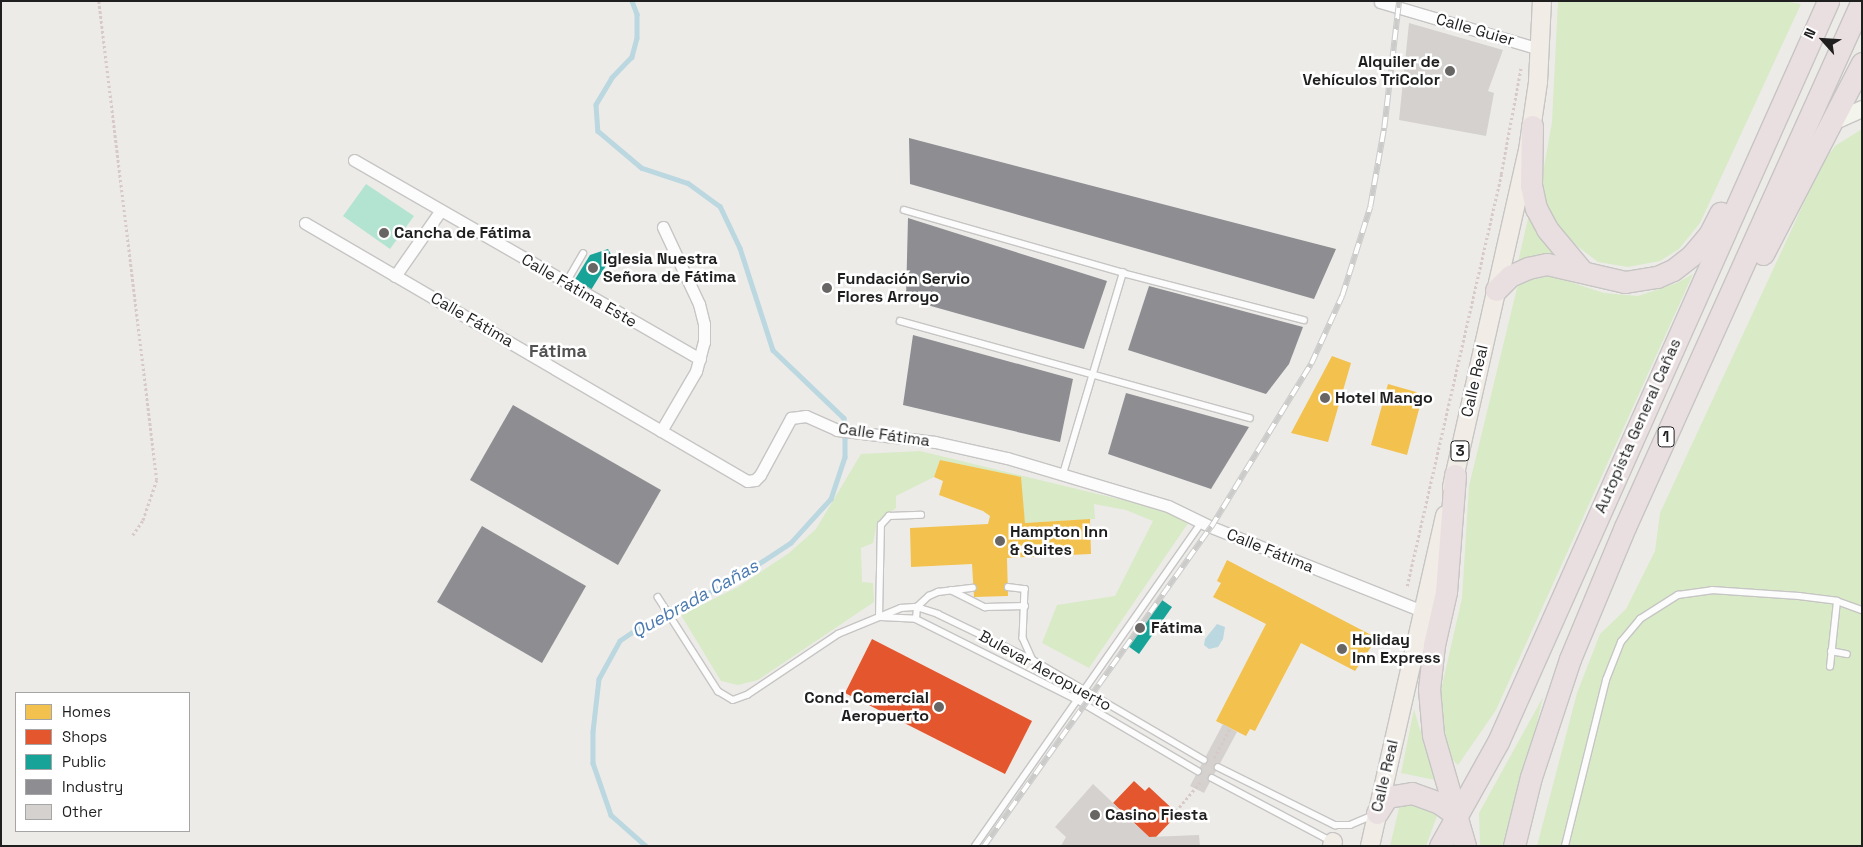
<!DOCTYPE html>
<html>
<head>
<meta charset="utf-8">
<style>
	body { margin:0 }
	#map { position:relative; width:1863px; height:847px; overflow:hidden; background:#edebe8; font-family:"Space Grotesk",sans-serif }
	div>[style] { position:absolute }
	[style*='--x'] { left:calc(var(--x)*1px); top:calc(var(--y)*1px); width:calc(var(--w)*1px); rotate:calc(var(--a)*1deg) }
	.grass>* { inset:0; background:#d8eac6 }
	.pitch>* { inset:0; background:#b2e4d1 }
	.water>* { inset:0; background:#bbd7e0 }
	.homes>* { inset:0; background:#f2c14e }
	.shops>* { inset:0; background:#e4572e }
	.public>* { inset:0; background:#17a398 }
	.industry>* { inset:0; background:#8d8d92 }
	.stream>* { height:4.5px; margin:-2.25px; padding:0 2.25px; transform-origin:2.25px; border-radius:2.25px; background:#bbd7e0 }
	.building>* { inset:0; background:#d4d1ce }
	.path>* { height:2.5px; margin-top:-1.25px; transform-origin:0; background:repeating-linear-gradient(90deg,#d6c9c7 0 2.5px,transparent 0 5px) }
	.roads { filter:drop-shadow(1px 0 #c6c5c4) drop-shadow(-1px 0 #c6c5c4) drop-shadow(0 1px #c6c5c4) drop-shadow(0 -1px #c6c5c4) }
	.lane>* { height:5.5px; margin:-2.75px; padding:0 2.75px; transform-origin:2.75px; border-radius:2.75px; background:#fcfcfc }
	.street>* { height:11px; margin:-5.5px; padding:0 5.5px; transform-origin:5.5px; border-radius:5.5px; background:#fcfcfc }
	.secondary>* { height:16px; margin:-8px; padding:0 8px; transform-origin:8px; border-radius:8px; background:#f3f4eb }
	.primary>* { height:18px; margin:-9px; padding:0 9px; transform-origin:9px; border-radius:9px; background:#f1ece5 }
	.highway>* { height:21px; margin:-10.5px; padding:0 10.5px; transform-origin:10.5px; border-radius:10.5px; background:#eadfe0 }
	.rail>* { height:5.5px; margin-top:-2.75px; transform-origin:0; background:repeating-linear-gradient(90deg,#fff 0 11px,#cbcbca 0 22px); box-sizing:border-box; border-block:1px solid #cbcbca }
	.dots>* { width:14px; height:14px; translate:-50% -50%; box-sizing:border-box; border:2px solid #fff; border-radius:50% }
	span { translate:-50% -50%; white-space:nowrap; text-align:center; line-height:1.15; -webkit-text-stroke:5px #fff; paint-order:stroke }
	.shield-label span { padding:1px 4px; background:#fff; border:1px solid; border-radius:4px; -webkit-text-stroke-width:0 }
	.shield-label { font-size:15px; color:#1f1f1f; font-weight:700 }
	.street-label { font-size:16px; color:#1f1f1f }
	.poi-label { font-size:16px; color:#1f1f1f; font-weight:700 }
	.right { translate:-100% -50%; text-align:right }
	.left { translate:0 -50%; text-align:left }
	.neighbourhood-label { font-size:18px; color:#525252; font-weight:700 }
	.water-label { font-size:18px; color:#4a79af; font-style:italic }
	.frame { position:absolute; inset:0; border:2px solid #1f1f1f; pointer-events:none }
	.legend { position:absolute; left:15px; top:692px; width:175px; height:140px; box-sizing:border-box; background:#fff; border:1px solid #a5a5a5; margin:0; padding:6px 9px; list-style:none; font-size:15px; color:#1f1f1f }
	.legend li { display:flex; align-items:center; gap:10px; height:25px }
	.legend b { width:25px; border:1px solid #a5a5a5 }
	.north { position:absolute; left:1798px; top:15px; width:50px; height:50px; -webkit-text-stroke:4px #fff; paint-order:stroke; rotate:296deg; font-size:14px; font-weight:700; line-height:20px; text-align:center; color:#1f1f1f }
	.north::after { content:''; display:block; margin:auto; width:18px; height:22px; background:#1f1f1f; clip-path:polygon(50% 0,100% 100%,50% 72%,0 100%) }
</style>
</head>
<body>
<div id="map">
	<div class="grass">
		<i style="clip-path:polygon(1558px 1px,1782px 1px,1801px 4px,1700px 223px,1679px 249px,1660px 261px,1628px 267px,1598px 262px,1559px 232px,1547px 210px,1541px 184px,1552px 122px)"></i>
		<i style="clip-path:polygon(1862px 129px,1862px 846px,1537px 846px,1577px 693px,1600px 634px,1626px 609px,1655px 551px,1660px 513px,1822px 164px,1835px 146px)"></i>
		<i style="clip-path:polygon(1530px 210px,1541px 238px,1555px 255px,1535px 256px,1518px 262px)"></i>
		<i style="clip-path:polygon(1693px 274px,1496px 710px,1458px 765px,1451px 758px,1442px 718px,1441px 690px,1462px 598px,1469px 486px,1517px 288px,1523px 281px,1552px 276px,1604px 293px,1638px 296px,1677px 283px)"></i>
		<i style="clip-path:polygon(920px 451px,1164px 510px,1191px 519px,1089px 668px,1042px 643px,1057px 605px,1115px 596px,1153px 521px,1126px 510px,1094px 504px,1095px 519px,1025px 523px,1020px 477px,940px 460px,934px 477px,896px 496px,896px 508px,877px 523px,873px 543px,861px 548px,862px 582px,873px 583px,874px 602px,758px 680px,738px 685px,721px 681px,681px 615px,738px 587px,789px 553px,816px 529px,861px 454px)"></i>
		<i style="clip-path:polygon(1543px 697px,1508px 846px,1480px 846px,1479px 813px)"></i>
		<i style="clip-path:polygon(1414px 709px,1435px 780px,1401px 773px)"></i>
		<i style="clip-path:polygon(1400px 804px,1425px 806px,1437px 816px,1426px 846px,1390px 846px)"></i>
	</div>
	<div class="pitch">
		<i style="clip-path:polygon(366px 184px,414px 216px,390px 249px,343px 216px)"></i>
	</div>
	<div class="water">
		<i style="clip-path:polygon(1217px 624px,1225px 627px,1223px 639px,1218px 647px,1209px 649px,1204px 645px,1205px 639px)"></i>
	</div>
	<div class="homes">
		<i style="clip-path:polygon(1332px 356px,1351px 363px,1328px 442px,1291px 433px)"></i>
		<i style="clip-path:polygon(1388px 384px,1423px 394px,1407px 455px,1371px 445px)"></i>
		<i style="clip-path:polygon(940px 460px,1021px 477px,1025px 523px,1090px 519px,1091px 554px,1007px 558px,1008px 596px,974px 597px,972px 564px,911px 567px,910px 528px,988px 524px,990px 516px,983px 511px,939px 495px,943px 481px,934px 477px)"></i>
		<i style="clip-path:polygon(1227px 560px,1377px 638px,1355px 671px,1301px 643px,1255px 731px,1250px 729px,1246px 736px,1216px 721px,1266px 624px,1213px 597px,1221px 583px,1217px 581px)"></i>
	</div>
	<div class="shops">
		<i style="clip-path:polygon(872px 639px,1032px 721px,1005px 774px,845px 693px)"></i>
		<i style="clip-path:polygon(1134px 781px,1145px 791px,1149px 787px,1178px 814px,1156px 837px,1149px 837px,1113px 803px)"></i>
	</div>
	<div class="public">
		<i style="clip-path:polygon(608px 249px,612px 256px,591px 290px,574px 281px,590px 255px)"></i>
		<i style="clip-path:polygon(1162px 600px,1172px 607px,1139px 654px,1128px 646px)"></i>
	</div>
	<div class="industry">
		<i style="clip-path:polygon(909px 138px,1089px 185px,1336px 249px,1314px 299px,910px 184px)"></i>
		<i style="clip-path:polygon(908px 218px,1107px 281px,1084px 349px,906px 299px)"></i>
		<i style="clip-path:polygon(1149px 286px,1303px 327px,1289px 364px,1266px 394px,1128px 350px)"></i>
		<i style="clip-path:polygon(913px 335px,1073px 379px,1060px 442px,903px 405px)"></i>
		<i style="clip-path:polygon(1126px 393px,1249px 427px,1211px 489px,1108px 454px)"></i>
		<i style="clip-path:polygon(513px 405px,661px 490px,618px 565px,470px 480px)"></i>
		<i style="clip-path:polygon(482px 526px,586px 586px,542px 663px,437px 602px)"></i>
	</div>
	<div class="stream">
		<i style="--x:632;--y:1;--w:14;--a:69"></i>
		<i style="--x:637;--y:14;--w:24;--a:90"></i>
		<i style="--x:637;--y:38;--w:20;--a:105"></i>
		<i style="--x:632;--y:57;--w:29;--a:134"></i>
		<i style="--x:612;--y:78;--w:31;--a:121"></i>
		<i style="--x:596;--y:105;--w:26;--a:86"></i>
		<i style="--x:598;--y:131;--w:57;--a:40.1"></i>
		<i style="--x:642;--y:168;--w:48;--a:18.1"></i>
		<i style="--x:688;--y:183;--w:39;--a:36"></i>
		<i style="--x:720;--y:206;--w:47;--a:64.5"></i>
		<i style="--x:740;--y:248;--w:107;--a:72.1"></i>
		<i style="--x:773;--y:350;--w:98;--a:43.8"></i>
		<i style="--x:844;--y:418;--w:20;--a:87"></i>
		<i style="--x:845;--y:438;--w:19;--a:90"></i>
		<i style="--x:845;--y:457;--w:44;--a:108.4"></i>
		<i style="--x:831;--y:499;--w:59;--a:132.3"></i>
		<i style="--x:791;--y:543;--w:73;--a:146.7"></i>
		<i style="--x:730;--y:583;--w:87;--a:154.9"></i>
		<i style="--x:651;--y:620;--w:37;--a:146"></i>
		<i style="--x:620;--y:641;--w:43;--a:118.9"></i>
		<i style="--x:599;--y:679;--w:53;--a:96.5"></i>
		<i style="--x:593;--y:732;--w:31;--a:90"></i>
		<i style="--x:593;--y:763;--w:55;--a:70.9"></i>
		<i style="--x:611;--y:815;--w:47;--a:41.5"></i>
	</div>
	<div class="building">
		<i style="clip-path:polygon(1409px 23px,1503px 50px,1488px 91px,1494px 93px,1486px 136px,1399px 120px)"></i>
		<i style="clip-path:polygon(1223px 724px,1237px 732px,1204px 793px,1190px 786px)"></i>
		<i style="clip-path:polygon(1093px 784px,1149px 837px,1199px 835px,1200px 846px,1061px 846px,1066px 837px,1055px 827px)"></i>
	</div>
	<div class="path">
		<i style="--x:99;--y:1;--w:482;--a:83.1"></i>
		<i style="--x:157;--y:480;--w:43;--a:108.9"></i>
		<i style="--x:143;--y:521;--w:19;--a:125"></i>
		<i style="--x:1407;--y:586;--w:423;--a:-77.1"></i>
		<i style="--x:1501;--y:174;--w:109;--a:-79.4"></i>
		<i style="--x:1214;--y:758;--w:34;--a:-62"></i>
		<i style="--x:1176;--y:811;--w:40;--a:-50"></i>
	</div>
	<div class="roads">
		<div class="lane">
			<i style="--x:904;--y:210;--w:228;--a:16"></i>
			<i style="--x:1123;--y:273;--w:187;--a:14.6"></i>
			<i style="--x:566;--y:283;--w:34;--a:-60"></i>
			<i style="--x:900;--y:321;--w:363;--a:15.5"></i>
			<i style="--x:1063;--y:474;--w:210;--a:-73.4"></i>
			<i style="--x:1008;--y:587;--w:17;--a:7"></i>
			<i style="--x:1025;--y:589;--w:49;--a:92.3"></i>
			<i style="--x:1023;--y:638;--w:24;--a:66"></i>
			<i style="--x:951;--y:590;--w:38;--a:27"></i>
			<i style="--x:985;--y:607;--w:40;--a:-1.4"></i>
			<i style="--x:658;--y:597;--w:112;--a:57.4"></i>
			<i style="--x:718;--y:691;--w:17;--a:31"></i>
			<i style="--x:733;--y:700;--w:15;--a:-20"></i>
			<i style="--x:747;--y:695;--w:110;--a:-33.8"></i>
			<i style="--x:838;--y:634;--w:68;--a:-22.4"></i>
			<i style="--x:901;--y:608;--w:16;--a:-4"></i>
			<i style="--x:917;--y:607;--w:22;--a:18"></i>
			<i style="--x:938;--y:614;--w:106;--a:25.8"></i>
			<i style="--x:1033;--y:660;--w:198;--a:30.3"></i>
			<i style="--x:879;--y:617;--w:92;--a:-88.8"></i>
			<i style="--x:881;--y:525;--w:12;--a:-48"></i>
			<i style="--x:889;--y:516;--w:32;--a:-2"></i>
			<i style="--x:881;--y:617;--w:35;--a:3"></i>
			<i style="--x:916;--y:619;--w:177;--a:26.6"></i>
			<i style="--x:1074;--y:698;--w:144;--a:30.5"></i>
			<i style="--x:916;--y:619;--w:12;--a:-85"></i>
			<i style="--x:917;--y:607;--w:16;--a:-43"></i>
			<i style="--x:929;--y:596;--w:10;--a:-24"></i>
			<i style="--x:938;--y:592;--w:35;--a:-7"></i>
			<i style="--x:1831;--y:651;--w:16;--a:11"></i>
			<i style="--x:1830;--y:667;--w:66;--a:-83.9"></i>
			<i style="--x:1218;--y:767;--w:131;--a:26.4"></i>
			<i style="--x:1335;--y:825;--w:15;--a:0"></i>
			<i style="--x:1350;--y:825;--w:25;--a:-23"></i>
			<i style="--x:1212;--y:778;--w:135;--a:27.9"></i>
			<i style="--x:975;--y:846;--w:394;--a:-55"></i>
			<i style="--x:1565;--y:846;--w:171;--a:-76.1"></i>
			<i style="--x:1606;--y:680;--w:41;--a:-68.5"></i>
			<i style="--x:1621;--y:642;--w:30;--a:-50"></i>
			<i style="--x:1640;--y:619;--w:45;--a:-32.3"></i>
			<i style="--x:1678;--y:595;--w:34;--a:-8"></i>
			<i style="--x:1712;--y:590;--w:87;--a:3.9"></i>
			<i style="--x:1799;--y:596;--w:38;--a:7"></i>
			<i style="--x:1837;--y:601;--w:27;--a:20"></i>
		</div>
		<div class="street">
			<i style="--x:1380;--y:2;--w:167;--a:16.4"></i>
			<i style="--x:354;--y:160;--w:399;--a:29.9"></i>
			<i style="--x:305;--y:223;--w:512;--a:30.27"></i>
			<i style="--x:747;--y:481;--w:8;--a:-7"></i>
			<i style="--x:755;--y:480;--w:7;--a:-45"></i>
			<i style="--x:760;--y:475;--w:65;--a:-61.5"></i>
			<i style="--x:791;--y:418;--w:15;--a:-8"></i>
			<i style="--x:806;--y:416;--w:34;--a:24"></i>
			<i style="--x:837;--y:430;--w:99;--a:7"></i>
			<i style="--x:935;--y:442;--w:74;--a:12.5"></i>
			<i style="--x:1007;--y:458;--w:168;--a:16.6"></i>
			<i style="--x:1168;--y:506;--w:48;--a:26"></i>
			<i style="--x:1211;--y:527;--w:227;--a:21.7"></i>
			<i style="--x:395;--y:276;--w:80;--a:-55.1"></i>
			<i style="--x:661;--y:431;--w:69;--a:-59.7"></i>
			<i style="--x:696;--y:371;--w:30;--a:-75"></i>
			<i style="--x:704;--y:342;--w:18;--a:-90"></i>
			<i style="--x:704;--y:324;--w:21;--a:-104"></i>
			<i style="--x:699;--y:304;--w:85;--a:-115.1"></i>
		</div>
		<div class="secondary">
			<i style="--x:1833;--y:122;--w:32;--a:-24"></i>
		</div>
		<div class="primary">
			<i style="--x:1452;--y:487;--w:345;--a:-77.3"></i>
			<i style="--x:1528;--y:150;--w:69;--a:-81.6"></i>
			<i style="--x:1538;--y:82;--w:81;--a:-87.2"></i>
			<i style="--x:1332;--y:846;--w:4;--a:-76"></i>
			<i style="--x:1370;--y:846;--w:339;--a:-77.2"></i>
		</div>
		<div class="highway">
			<i style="--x:1532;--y:126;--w:59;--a:91"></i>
			<i style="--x:1531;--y:185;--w:24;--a:78"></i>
			<i style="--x:1536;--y:208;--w:24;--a:62"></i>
			<i style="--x:1547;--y:229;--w:55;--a:50.2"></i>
			<i style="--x:1763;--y:254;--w:215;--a:-62.6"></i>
			<i style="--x:1496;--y:290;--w:20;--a:-45"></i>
			<i style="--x:1510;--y:276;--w:20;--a:-24"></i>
			<i style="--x:1528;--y:268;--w:19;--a:-12"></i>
			<i style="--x:1547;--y:264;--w:80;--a:13"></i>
			<i style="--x:1625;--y:282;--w:32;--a:-9"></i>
			<i style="--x:1657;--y:277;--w:17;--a:-24"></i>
			<i style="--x:1673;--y:270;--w:24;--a:-38"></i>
			<i style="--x:1692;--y:255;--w:26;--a:-50"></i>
			<i style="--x:1709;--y:235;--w:25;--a:-63"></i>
			<i style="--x:1455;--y:475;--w:117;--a:94.4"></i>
			<i style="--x:1446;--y:592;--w:54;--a:102.8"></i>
			<i style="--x:1434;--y:645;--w:44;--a:96.5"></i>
			<i style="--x:1429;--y:689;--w:46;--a:85"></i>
			<i style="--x:1433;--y:735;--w:116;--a:73.9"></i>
			<i style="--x:1377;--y:813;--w:19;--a:-58"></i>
			<i style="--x:1387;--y:797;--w:25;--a:-9"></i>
			<i style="--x:1412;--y:793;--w:29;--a:20"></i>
			<i style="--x:1439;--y:803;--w:21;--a:35"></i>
			<i style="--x:1440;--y:846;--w:119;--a:-60.9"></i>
			<i style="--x:1498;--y:742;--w:811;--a:-65.99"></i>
			<i style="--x:1514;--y:846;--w:71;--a:-76.2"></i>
			<i style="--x:1531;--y:777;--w:124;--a:-71.7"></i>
			<i style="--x:1570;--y:659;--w:143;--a:-67.4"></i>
			<i style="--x:1625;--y:527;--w:577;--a:-65.75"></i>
		</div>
	</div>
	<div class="rail">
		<i style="--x:984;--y:846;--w:392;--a:-54.6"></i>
		<i style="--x:1211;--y:527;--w:191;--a:-58.5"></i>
		<i style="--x:1311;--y:364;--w:75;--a:-65.5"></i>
		<i style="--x:1342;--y:296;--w:93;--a:-72.5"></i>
		<i style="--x:1370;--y:207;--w:80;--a:-80"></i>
		<i style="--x:1384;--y:128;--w:128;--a:-83.3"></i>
	</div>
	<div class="dots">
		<i style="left:1450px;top:71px;background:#676665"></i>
		<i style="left:384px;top:233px;background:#676665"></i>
		<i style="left:593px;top:268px;background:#676665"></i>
		<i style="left:827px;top:288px;background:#676665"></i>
		<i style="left:1325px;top:398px;background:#676665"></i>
		<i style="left:1000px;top:541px;background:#676665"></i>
		<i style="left:1140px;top:628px;background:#676665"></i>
		<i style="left:1342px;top:649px;background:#676665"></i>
		<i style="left:939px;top:707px;background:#676665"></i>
		<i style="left:1095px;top:815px;background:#676665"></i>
	</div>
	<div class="shield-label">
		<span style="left:1666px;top:437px">1</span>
		<span style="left:1460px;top:451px">3</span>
	</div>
	<div class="street-label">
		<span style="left:1475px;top:30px;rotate:16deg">Calle Guier</span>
		<span style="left:579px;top:291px;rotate:30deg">Calle Fátima Este</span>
		<span style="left:472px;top:320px;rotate:30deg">Calle Fátima</span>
		<span style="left:1475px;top:381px;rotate:-77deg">Calle Real</span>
		<span style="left:1638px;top:426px;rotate:-66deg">Autopista General Cañas</span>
		<span style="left:884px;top:435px;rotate:8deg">Calle Fátima</span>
		<span style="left:1270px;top:551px;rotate:22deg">Calle Fátima</span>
		<span style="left:1045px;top:671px;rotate:29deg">Bulevar Aeropuerto</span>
		<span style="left:1385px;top:776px;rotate:-77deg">Calle Real</span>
	</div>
	<div class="poi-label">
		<span class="right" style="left:1440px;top:71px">Alquiler de<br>Vehículos TriColor</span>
		<span class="left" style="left:394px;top:233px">Cancha de Fátima</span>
		<span class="left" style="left:603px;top:268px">Iglesia Nuestra<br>Señora de Fátima</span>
		<span class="left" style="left:837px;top:288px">Fundación Servio<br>Flores Arroyo</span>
		<span class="left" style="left:1335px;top:398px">Hotel Mango</span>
		<span class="left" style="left:1010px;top:541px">Hampton Inn<br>&amp; Suites</span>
		<span class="left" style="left:1151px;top:628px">Fátima</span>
		<span class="left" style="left:1352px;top:649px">Holiday<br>Inn Express</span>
		<span class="right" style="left:929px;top:707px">Cond. Comercial<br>Aeropuerto</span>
		<span class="left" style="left:1105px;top:815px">Casino Fiesta</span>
	</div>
	<div class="neighbourhood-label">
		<span style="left:558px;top:351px">Fátima</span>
	</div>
	<div class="water-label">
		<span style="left:695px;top:599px;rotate:-29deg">Quebrada Cañas</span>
	</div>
	<div class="frame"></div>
	<ul class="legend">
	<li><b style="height:14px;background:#f2c14e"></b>Homes</li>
	<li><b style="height:14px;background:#e4572e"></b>Shops</li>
	<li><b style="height:14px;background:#17a398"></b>Public</li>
	<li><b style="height:14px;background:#8d8d92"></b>Industry</li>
	<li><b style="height:14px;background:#d4d1ce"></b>Other</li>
	</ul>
	<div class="north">N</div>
</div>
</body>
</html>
